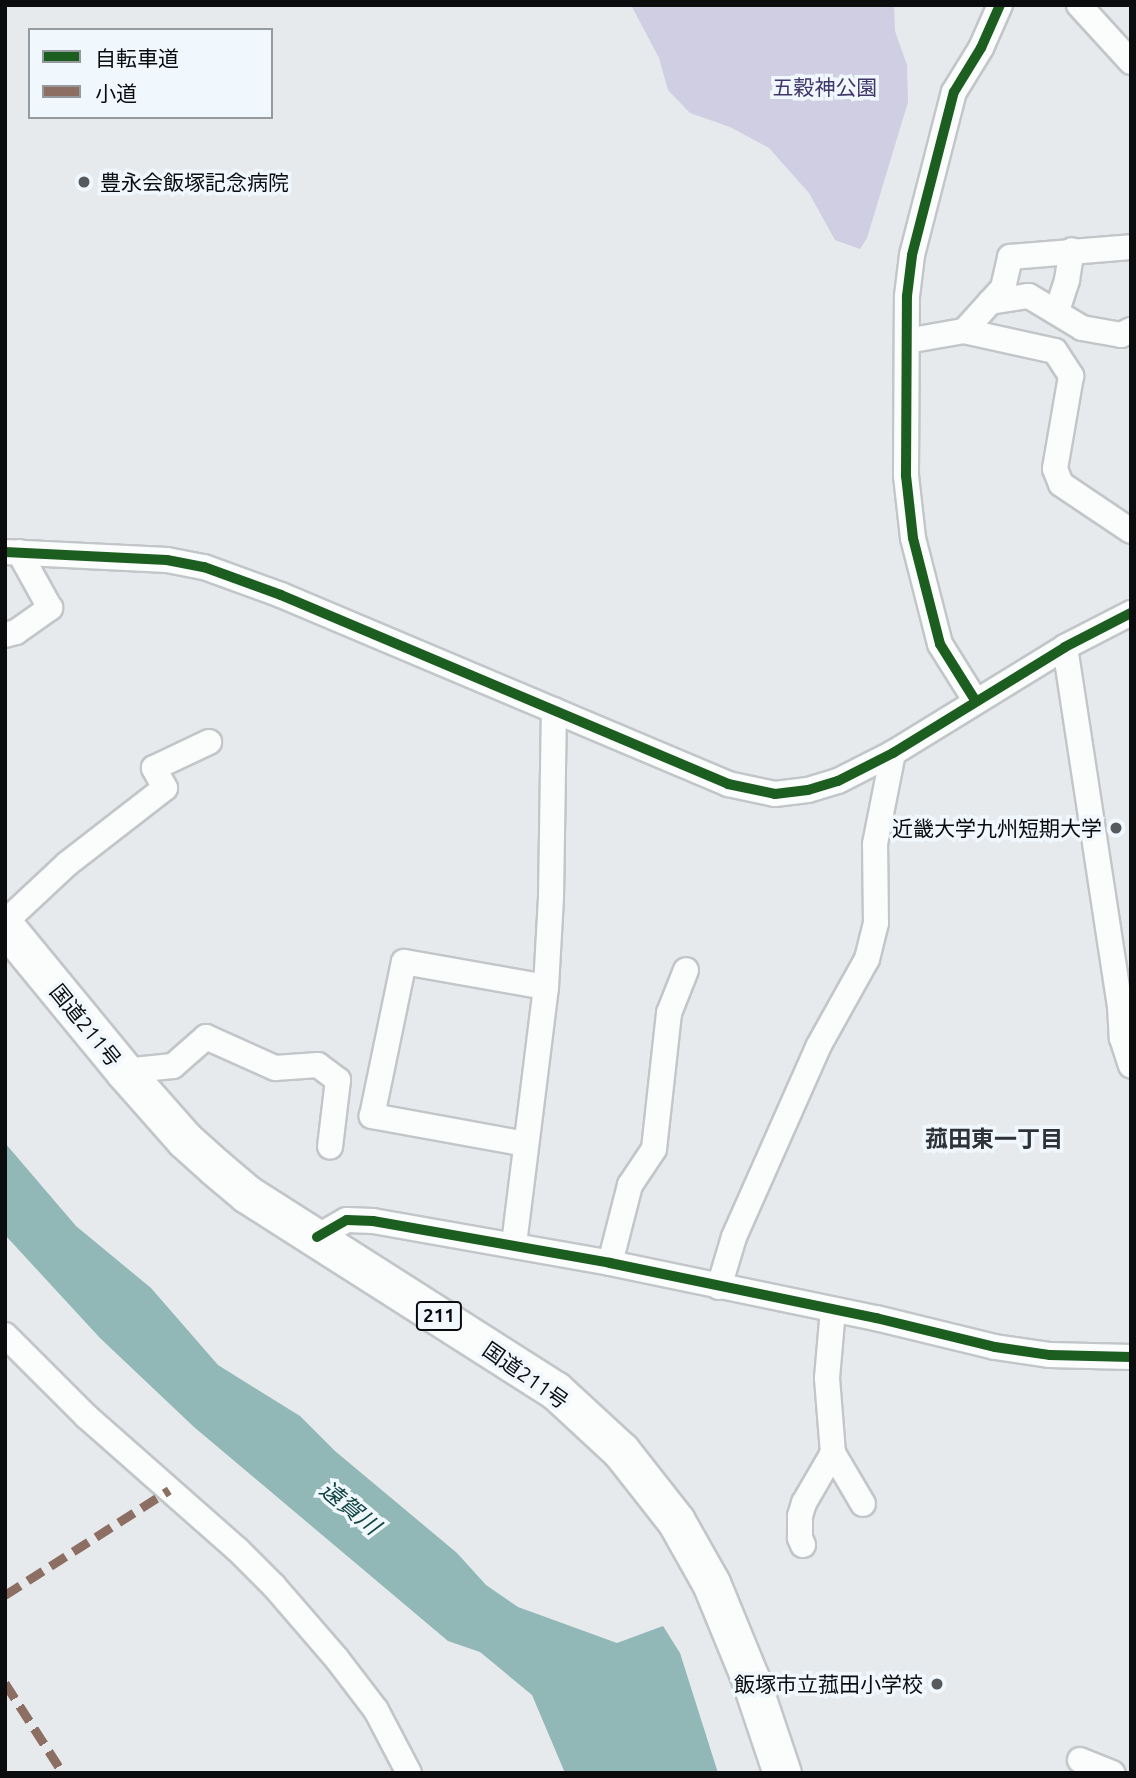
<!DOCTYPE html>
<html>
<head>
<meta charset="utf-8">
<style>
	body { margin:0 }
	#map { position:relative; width:1136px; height:1778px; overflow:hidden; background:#e6eaed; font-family:Ubuntu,"Noto Sans JP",sans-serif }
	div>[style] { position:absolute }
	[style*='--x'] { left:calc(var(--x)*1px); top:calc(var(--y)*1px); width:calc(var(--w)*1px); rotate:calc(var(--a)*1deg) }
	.green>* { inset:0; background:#cfcee2 }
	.water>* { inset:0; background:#91b8b7 }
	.roads { filter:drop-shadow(2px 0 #c3c6c9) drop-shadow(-2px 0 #c3c6c9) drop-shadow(0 2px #c3c6c9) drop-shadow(0 -2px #c3c6c9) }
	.minor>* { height:24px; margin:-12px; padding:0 12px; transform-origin:12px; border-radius:12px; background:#fbfcfc }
	.highway>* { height:37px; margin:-18.5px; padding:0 18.5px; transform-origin:18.5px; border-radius:18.5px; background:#fbfcfc }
	.quiet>* { height:9px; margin-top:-4.5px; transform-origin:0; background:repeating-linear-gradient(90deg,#8d6e63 0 18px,transparent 0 27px) }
	.cycleway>* { height:10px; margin:-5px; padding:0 5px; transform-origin:5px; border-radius:5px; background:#1b5e20 }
	.dots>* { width:19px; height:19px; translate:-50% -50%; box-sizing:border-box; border:4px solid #f0f8fe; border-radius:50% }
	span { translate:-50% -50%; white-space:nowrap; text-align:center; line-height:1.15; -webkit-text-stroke:7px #f0f8fe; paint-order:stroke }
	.shield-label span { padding:2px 5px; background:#f0f8fe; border:2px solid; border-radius:5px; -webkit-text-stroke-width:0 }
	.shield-label { font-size:19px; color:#0a0c0e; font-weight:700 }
	.park-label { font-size:21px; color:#41366a }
	.poi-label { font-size:21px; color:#0a0c0e }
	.left { translate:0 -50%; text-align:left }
	.right { translate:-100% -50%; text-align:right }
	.street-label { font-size:21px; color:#0a0c0e }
	.neighbourhood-label { font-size:23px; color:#2c3236; font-weight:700 }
	.water-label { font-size:23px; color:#114443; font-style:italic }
	.frame { position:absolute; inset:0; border:7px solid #0a0c0e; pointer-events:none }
	.legend { position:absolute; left:28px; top:28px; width:245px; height:91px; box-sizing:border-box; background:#f0f8fe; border:2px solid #949a9e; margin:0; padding:9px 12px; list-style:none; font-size:21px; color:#0a0c0e }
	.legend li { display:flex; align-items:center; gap:14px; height:35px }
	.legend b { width:35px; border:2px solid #949a9e }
</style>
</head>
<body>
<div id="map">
	<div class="green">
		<i style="clip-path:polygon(631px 5px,894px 5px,895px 31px,907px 65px,908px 102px,867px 238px,860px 249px,835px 240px,809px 193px,769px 148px,730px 127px,690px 113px,668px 90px,659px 58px)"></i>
	</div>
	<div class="water">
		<i style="clip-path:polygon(5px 1143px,76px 1226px,151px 1288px,218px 1365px,300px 1416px,335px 1451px,457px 1553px,486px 1585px,518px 1607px,617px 1643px,663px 1626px,680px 1653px,718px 1773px,565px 1773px,532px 1695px,480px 1652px,448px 1641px,194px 1427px,100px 1338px,5px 1235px)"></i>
	</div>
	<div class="roads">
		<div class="minor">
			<i style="--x:1079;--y:5;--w:77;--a:47.6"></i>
			<i style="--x:990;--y:302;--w:39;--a:-9"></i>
			<i style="--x:1029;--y:296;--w:62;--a:31.1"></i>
			<i style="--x:1082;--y:328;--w:40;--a:10"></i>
			<i style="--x:1121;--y:335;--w:11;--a:-27"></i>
			<i style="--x:1057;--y:311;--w:33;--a:-72"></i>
			<i style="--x:1067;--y:280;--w:30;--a:-81"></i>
			<i style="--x:964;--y:331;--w:58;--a:-47.8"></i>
			<i style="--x:1003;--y:288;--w:32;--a:-77"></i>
			<i style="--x:1010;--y:257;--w:121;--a:-4.7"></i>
			<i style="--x:907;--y:341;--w:58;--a:-10"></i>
			<i style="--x:964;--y:331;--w:93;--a:12.4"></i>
			<i style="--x:1055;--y:351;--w:30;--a:57"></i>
			<i style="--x:1071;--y:376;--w:94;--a:99.8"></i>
			<i style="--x:1055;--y:469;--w:16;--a:68"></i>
			<i style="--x:1061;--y:484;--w:84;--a:33.9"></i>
			<i style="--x:5;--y:552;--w:162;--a:2.8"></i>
			<i style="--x:167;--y:560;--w:38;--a:11"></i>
			<i style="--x:204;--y:567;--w:82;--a:20"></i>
			<i style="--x:281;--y:595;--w:485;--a:22.9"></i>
			<i style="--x:728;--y:784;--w:48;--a:12"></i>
			<i style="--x:775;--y:794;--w:33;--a:-7"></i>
			<i style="--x:808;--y:790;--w:31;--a:-17"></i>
			<i style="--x:838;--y:781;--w:62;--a:-27"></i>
			<i style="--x:893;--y:753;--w:202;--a:-31.6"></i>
			<i style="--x:1065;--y:647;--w:74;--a:-27.3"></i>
			<i style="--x:5;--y:635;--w:11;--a:-15"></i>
			<i style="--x:16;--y:632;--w:42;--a:-35.2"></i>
			<i style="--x:50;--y:608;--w:64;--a:-119"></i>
			<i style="--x:1065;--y:647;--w:362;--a:81.3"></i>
			<i style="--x:1120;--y:1005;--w:33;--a:87"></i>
			<i style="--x:1122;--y:1038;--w:29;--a:72"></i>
			<i style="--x:975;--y:700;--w:66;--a:-122"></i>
			<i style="--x:940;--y:644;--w:109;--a:-104.3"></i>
			<i style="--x:913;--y:538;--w:62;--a:-96.4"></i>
			<i style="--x:906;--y:476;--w:180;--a:-89.7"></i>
			<i style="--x:907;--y:296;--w:41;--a:-83"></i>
			<i style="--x:912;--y:255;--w:168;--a:-75.6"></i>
			<i style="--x:954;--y:92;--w:52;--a:-58.5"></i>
			<i style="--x:981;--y:48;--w:47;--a:-66.2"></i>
			<i style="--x:5;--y:922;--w:85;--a:-43.1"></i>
			<i style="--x:67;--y:864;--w:124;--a:-37.8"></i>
			<i style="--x:165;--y:788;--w:23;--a:-119"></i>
			<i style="--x:154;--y:768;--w:61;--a:-25.3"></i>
			<i style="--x:124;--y:1071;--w:49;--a:-5.8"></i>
			<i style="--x:173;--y:1066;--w:44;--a:-41.3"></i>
			<i style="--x:206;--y:1037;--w:76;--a:24.2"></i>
			<i style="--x:275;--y:1068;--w:43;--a:-4"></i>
			<i style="--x:318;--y:1065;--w:25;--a:37"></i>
			<i style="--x:338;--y:1080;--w:67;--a:96.8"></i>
			<i style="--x:526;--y:1144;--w:157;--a:-169.7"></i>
			<i style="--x:372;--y:1116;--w:157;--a:-78.3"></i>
			<i style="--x:404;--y:962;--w:144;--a:10"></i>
			<i style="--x:317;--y:1237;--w:34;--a:-30"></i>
			<i style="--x:347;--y:1220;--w:26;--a:2"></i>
			<i style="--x:373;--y:1221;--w:241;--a:10"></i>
			<i style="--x:610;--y:1263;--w:272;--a:11.7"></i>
			<i style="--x:876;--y:1318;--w:122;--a:13.7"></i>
			<i style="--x:995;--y:1347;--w:56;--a:8.3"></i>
			<i style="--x:1050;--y:1355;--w:81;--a:1.4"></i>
			<i style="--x:514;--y:1244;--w:259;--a:-82.9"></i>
			<i style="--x:546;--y:987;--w:90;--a:-86.8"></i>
			<i style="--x:551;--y:897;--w:187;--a:-89.1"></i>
			<i style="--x:610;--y:1263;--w:81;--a:-75.6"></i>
			<i style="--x:630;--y:1185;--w:43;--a:-56.3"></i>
			<i style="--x:654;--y:1149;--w:137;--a:-83.7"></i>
			<i style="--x:669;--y:1013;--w:46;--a:-68.4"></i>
			<i style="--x:719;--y:1287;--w:52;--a:-73.3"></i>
			<i style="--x:734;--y:1237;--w:208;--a:-66.1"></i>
			<i style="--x:818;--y:1047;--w:101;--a:-60.9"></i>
			<i style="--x:867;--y:959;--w:37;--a:-76"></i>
			<i style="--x:876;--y:923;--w:79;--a:-90.7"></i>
			<i style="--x:875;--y:844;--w:93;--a:-78.8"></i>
			<i style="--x:5;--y:1335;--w:115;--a:45"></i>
			<i style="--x:86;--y:1416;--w:201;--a:41.4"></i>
			<i style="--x:237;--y:1549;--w:52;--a:45"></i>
			<i style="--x:274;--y:1586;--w:96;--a:49.2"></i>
			<i style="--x:337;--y:1659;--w:64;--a:52.6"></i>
			<i style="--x:376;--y:1710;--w:71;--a:62.4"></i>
			<i style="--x:833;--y:1453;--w:59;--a:59.5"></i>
			<i style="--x:803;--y:1545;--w:8;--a:-113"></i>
			<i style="--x:800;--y:1538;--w:22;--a:-90"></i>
			<i style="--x:800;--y:1516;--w:14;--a:-73"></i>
			<i style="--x:804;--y:1503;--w:58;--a:-59.9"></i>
			<i style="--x:833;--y:1453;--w:75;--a:-94.6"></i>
			<i style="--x:827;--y:1378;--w:68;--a:-85"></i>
			<i style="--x:1080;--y:1760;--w:35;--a:22"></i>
		</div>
		<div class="highway">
			<i style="--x:5;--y:926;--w:188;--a:50.6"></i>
			<i style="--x:124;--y:1071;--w:92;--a:48.5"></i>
			<i style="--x:185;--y:1140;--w:40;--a:42"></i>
			<i style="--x:215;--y:1167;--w:42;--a:40.2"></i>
			<i style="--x:247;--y:1194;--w:365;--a:32.5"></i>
			<i style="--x:555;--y:1390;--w:90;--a:42.7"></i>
			<i style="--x:621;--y:1451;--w:89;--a:51.8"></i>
			<i style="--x:676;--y:1521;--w:71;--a:60.6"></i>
			<i style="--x:711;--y:1583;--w:103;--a:67.7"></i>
			<i style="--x:750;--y:1678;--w:100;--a:71.4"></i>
		</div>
	</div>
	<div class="quiet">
		<i style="--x:5;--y:1595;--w:195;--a:-32.6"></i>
		<i style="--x:5;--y:1683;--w:107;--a:57.2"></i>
	</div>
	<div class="cycleway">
		<i style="--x:5;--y:552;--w:162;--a:2.8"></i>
		<i style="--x:167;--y:560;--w:38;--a:11"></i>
		<i style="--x:204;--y:567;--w:82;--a:20"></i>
		<i style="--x:281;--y:595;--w:485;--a:22.9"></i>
		<i style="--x:728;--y:784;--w:48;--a:12"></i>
		<i style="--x:775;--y:794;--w:33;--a:-7"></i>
		<i style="--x:808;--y:790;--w:31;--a:-17"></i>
		<i style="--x:838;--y:781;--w:62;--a:-27"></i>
		<i style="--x:893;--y:753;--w:202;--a:-31.6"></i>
		<i style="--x:1065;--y:647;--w:74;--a:-27.3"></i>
		<i style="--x:975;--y:700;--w:66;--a:-122"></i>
		<i style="--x:940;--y:644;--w:109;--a:-104.3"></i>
		<i style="--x:913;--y:538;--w:62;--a:-96.4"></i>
		<i style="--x:906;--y:476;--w:180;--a:-89.7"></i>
		<i style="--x:907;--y:296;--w:41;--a:-83"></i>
		<i style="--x:912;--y:255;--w:168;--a:-75.6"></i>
		<i style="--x:954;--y:92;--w:52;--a:-58.5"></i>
		<i style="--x:981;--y:48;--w:47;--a:-66.2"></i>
		<i style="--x:317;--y:1237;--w:34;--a:-30"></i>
		<i style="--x:347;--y:1220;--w:26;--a:2"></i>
		<i style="--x:373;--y:1221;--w:241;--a:10"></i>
		<i style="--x:610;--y:1263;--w:272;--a:11.7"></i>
		<i style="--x:876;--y:1318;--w:122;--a:13.7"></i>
		<i style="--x:995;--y:1347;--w:56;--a:8.3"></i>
		<i style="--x:1050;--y:1355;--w:81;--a:1.4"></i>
	</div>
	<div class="dots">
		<i style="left:84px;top:182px;background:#575a5c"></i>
		<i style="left:1116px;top:828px;background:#575a5c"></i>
		<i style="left:937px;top:1684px;background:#575a5c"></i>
	</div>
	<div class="shield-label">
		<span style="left:439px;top:1316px">211</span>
	</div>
	<div class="park-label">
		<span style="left:825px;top:87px">五穀神公園</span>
	</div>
	<div class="poi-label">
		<span class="left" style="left:100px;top:182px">豊永会飯塚記念病院</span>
		<span class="right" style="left:1102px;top:828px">近畿大学九州短期大学</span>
		<span class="right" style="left:923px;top:1684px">飯塚市立菰田小学校</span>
	</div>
	<div class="street-label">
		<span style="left:86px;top:1025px;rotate:51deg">国道211号</span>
		<span style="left:526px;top:1375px;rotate:35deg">国道211号</span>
	</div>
	<div class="neighbourhood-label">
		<span style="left:994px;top:1139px">菰田東一丁目</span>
	</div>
	<div class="water-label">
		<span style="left:350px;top:1508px;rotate:39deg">遠賀川</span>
	</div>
	<div class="frame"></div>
	<ul class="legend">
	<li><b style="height:9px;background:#1b5e20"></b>自転車道</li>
	<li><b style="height:9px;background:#8d6e63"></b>小道</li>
	</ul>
</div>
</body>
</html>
